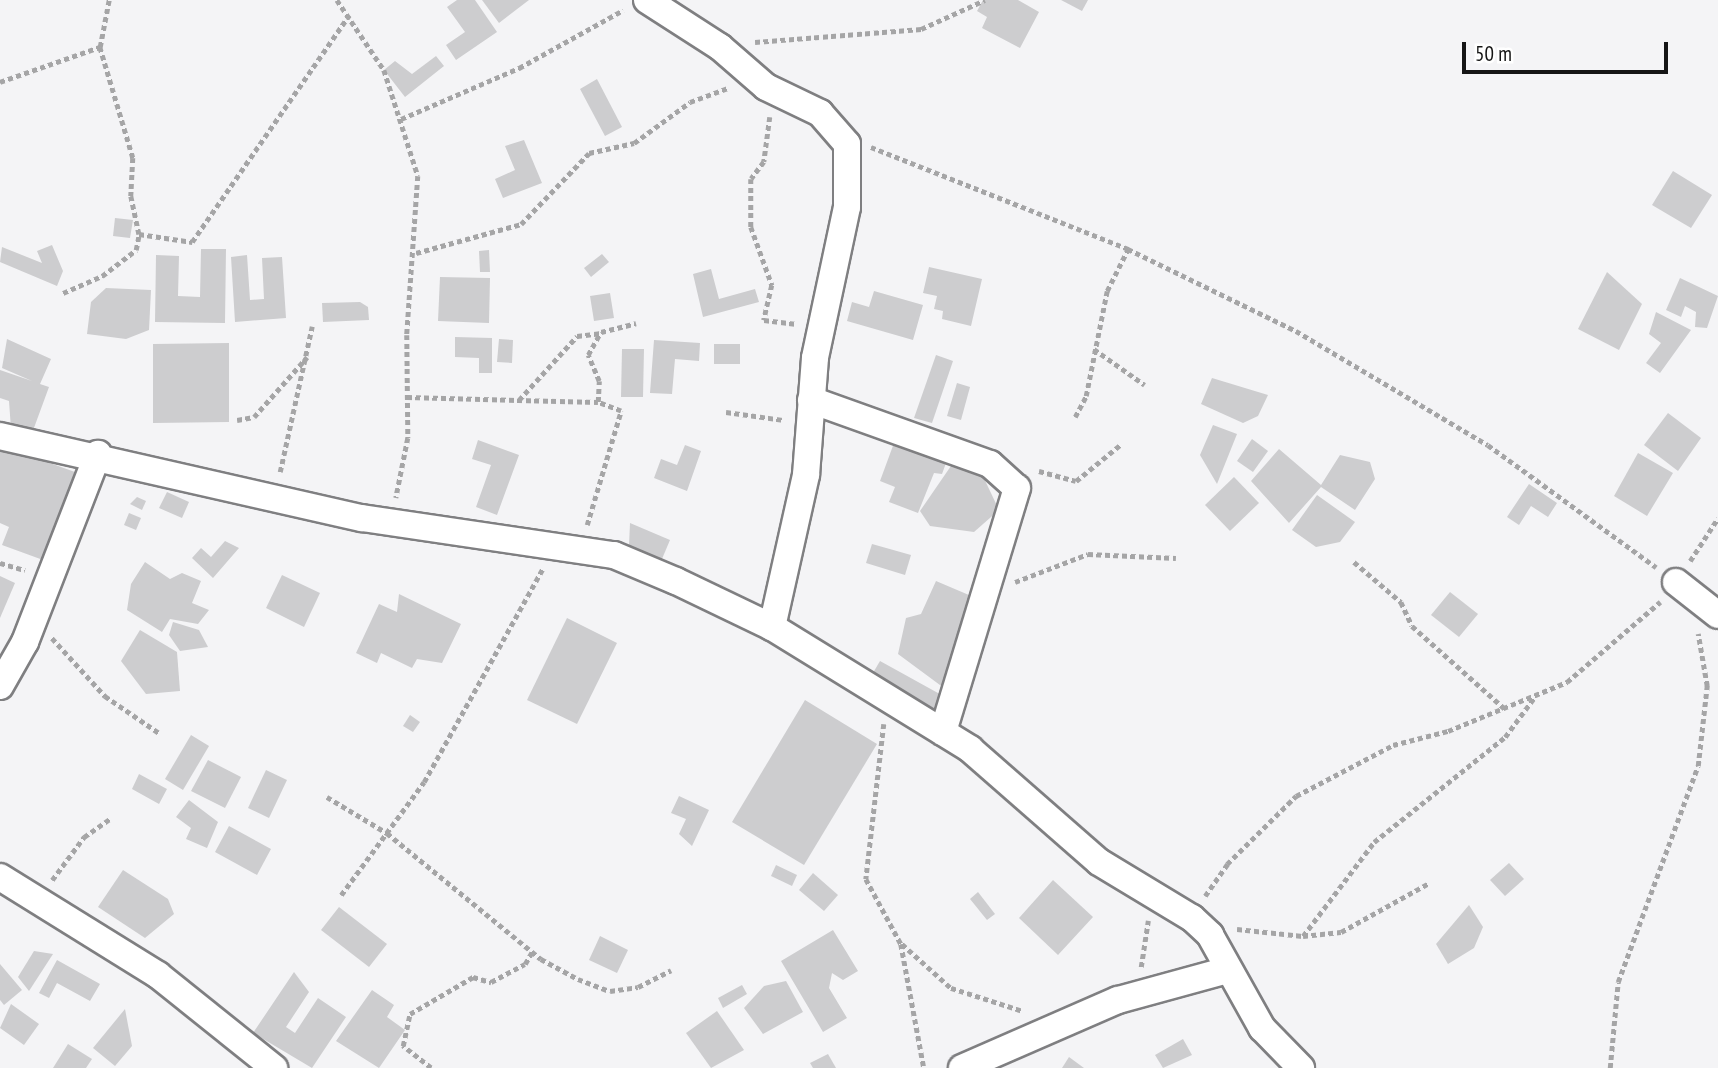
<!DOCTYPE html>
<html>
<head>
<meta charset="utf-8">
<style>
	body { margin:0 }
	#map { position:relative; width:1718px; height:1068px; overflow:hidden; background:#f4f4f6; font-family:"PT Sans Narrow",sans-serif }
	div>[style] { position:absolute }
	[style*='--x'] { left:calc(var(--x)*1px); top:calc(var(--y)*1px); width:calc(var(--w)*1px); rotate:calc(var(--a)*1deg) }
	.building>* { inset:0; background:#cdcdcf }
	.path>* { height:4.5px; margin-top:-2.25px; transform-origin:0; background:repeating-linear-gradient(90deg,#a5a5a6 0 5px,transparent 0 8.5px) }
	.roads { filter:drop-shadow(2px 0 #7f7f81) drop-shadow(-2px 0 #7f7f81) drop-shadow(0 2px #7f7f81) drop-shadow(0 -2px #7f7f81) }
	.minor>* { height:26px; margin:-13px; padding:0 13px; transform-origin:13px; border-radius:13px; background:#fff }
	span { translate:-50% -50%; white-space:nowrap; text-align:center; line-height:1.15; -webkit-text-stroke:5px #fff; paint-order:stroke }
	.scale { position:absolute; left:1462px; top:42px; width:206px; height:32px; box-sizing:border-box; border:4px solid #151515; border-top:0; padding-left:9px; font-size:21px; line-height:24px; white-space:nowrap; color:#151515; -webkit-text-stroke:5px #fff; paint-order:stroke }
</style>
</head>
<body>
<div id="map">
	<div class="building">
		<i style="clip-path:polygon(457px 0,475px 0,497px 32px,456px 60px,446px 45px,465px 32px,447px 7px)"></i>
		<i style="clip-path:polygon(482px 0,529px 0,499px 23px)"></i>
		<i style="clip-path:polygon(983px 0,1018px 0,1039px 12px,1020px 48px,982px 28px,987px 17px,977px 11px)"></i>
		<i style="clip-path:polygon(1061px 0,1088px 0,1082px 11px)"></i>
		<i style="clip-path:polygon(436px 56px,444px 66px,405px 97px,384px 70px,395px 61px,412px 74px)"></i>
		<i style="clip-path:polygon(597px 79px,622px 127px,605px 136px,580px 89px)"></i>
		<i style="clip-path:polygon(524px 140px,542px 183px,503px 198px,495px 179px,515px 170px,505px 146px)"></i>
		<i style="clip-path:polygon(1673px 171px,1712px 195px,1691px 228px,1652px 205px)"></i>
		<i style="clip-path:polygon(115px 218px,133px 220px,130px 238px,113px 236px)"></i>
		<i style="clip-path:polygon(52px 245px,63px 271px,57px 286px,0 262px,2px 247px,42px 263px,37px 251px)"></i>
		<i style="clip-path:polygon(201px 249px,226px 249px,225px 323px,155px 322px,156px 255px,179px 256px,178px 296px,200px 297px)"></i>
		<i style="clip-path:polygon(489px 250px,490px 272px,480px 272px,479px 251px)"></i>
		<i style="clip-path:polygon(602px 254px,609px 262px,591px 277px,584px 268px)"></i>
		<i style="clip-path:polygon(247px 255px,250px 300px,264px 299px,262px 258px,282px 257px,286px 318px,235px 322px,231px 257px)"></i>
		<i style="clip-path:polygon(929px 267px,982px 279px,971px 326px,942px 319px,943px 311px,934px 309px,937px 296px,923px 293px)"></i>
		<i style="clip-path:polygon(711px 269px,719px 299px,755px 289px,759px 302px,703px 317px,693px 274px)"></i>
		<i style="clip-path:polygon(1607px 272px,1642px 304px,1619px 350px,1578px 329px)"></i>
		<i style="clip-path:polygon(440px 277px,490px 278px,489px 323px,438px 321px)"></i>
		<i style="clip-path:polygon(1680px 278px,1718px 296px,1707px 328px,1695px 327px,1696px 312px,1685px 306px,1681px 317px,1666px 310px)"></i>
		<i style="clip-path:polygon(106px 288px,151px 290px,149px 330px,126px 339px,87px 334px,91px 302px)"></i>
		<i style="clip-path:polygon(874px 291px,923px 305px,913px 340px,847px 321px,852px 302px,869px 307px)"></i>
		<i style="clip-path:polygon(610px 293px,614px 318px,594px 321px,590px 296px)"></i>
		<i style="clip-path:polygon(360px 302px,368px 307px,369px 320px,323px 322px,322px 303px)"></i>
		<i style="clip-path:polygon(1656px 312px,1691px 330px,1660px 373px,1646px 363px,1661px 343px,1649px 334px)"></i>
		<i style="clip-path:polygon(455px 337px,492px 338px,492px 373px,479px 373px,479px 358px,455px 357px)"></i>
		<i style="clip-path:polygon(7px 339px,51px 359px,40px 384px,49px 387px,31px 436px,11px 429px,9px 401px,0 398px,0 370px,32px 381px,2px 368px)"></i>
		<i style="clip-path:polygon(499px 339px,513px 340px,512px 363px,497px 362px)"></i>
		<i style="clip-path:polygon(654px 340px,700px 343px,699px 361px,675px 359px,672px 394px,650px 393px)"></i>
		<i style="clip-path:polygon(229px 343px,229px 422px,153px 423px,153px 344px)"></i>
		<i style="clip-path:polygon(714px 344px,740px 344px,740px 364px,714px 364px)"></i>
		<i style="clip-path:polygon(622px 349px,644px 349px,643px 397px,621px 397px)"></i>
		<i style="clip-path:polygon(936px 355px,953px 361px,932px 423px,914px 418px)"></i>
		<i style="clip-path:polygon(1212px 378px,1268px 395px,1258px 416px,1243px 423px,1201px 404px)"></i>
		<i style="clip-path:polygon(957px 383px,970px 387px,961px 420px,947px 416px)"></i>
		<i style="clip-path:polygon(1668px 413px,1701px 438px,1678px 471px,1644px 445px)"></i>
		<i style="clip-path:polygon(1213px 425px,1237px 434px,1217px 484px,1200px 455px)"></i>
		<i style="clip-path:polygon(1252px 439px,1268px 451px,1253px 472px,1237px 461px)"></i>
		<i style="clip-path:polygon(478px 440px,519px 455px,497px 515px,476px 507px,491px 465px,472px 459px)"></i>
		<i style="clip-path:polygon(894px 443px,946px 463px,942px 474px,934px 473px,918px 513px,889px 502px,895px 487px,880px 481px)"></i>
		<i style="clip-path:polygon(0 445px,86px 476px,54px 564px,2px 545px,9px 527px,0 523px)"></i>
		<i style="clip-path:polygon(685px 445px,701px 451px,687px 491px,654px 478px,661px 459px,677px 465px)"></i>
		<i style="clip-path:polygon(1279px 449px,1321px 485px,1340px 455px,1370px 462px,1375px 479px,1355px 510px,1321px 487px,1289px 523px,1251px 481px)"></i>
		<i style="clip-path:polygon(1638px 453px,1673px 473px,1647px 516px,1614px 496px)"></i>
		<i style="clip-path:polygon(953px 463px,981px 472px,999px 510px,974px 532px,930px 526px,920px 511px)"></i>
		<i style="clip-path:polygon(1234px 477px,1259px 503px,1230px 531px,1205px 505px)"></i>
		<i style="clip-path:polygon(1529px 484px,1557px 503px,1548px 517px,1531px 506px,1519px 525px,1507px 517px)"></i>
		<i style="clip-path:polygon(167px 492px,189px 502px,182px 518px,159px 508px)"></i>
		<i style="clip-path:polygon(1317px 495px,1355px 522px,1340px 542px,1316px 547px,1292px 530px)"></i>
		<i style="clip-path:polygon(137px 497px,146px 501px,142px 510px,130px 504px)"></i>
		<i style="clip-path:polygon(129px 513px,141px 518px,136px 530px,124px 525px)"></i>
		<i style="clip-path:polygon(630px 523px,670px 540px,659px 566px,629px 546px)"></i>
		<i style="clip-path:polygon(225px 541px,239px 548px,213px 578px,192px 558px,201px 548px,211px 557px)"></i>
		<i style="clip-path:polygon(872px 544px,911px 555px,905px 575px,866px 563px)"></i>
		<i style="clip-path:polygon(145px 562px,170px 579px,182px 573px,201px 581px,192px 603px,209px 610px,198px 624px,170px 619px,162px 632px,127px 610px,131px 584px)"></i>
		<i style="clip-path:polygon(282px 575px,320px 593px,304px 627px,266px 608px)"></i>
		<i style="clip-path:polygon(0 576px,15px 583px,0 618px)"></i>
		<i style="clip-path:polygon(936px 581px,983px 601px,944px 688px,898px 654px,906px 618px,921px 614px)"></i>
		<i style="clip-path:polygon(1450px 592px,1478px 614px,1459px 637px,1431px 615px)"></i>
		<i style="clip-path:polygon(399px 594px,461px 624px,442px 663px,417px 659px,412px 668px,381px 653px,377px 663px,356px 653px,379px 604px,397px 612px)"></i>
		<i style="clip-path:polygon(567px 618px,617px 643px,577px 724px,527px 700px)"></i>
		<i style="clip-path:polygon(173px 622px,199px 630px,208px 647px,180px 651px,169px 635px)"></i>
		<i style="clip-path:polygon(140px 630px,177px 652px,180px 691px,146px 694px,121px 661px)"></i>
		<i style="clip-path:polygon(880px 661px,947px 698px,937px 715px,870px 678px)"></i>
		<i style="clip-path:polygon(805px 700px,877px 744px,804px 865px,732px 822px)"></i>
		<i style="clip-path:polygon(410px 715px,420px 722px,413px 732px,403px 726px)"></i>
		<i style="clip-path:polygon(191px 735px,209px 746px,183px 790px,165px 779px)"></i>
		<i style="clip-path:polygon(208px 760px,241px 777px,225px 808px,191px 791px)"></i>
		<i style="clip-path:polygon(266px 770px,287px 780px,269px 818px,248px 808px)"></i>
		<i style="clip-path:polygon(139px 774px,167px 789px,159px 804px,132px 789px)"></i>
		<i style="clip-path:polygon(679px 796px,709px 810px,692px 846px,679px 834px,686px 819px,671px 813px)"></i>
		<i style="clip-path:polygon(189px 800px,218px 822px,207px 848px,186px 839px,191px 828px,176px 817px)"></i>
		<i style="clip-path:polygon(229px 826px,271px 849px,257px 875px,215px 852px)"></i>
		<i style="clip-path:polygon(1509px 863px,1524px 879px,1505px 896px,1490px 880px)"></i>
		<i style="clip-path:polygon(776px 865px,797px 875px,792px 886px,771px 876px)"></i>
		<i style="clip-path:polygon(123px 870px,168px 899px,174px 914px,145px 938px,98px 907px)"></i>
		<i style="clip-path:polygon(813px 873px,838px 895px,824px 911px,799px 890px)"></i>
		<i style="clip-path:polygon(1053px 880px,1093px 917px,1058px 955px,1019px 918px)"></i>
		<i style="clip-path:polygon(978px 892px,995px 914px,987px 920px,970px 899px)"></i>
		<i style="clip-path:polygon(1469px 905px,1483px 927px,1474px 948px,1448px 964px,1436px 944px)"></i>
		<i style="clip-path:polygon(339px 907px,387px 944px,369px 967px,321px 930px)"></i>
		<i style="clip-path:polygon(833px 930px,858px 971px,843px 980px,832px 973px,829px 988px,847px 1018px,823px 1032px,781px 961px)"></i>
		<i style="clip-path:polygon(600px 936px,628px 950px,617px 973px,589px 960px)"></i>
		<i style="clip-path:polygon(34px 951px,53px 954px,29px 991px,18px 977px)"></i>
		<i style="clip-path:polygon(57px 960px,100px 984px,90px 1001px,57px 983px,49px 998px,39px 993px)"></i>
		<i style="clip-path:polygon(0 964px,22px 990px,4px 1005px,0 1000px)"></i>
		<i style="clip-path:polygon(294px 972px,309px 992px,286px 1027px,295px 1033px,318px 998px,346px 1017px,312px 1068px,253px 1033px)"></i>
		<i style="clip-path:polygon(786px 981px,803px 1012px,763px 1034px,744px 1008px,764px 986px)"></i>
		<i style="clip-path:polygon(742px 985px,747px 994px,723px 1008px,718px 998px)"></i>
		<i style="clip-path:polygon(372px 990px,394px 1005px,387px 1017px,405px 1030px,379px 1068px,336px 1041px)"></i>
		<i style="clip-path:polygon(11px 1004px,39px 1024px,24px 1045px,0 1028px)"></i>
		<i style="clip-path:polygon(125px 1009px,132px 1046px,115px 1066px,93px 1048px)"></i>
		<i style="clip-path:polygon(717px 1011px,744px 1050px,711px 1068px,686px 1033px)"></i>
		<i style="clip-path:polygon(1183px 1039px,1192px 1055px,1163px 1068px,1155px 1055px)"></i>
		<i style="clip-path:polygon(68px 1044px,92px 1059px,86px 1068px,53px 1068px)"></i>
		<i style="clip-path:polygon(828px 1054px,836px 1068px,813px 1068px,810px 1063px)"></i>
		<i style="clip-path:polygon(1069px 1057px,1084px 1068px,1062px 1068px)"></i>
	</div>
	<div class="path">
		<i style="--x:337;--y:0;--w:84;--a:56.1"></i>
		<i style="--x:384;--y:70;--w:111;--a:72.2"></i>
		<i style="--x:418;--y:176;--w:159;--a:94"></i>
		<i style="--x:407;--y:335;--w:103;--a:89.4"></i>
		<i style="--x:408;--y:438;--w:61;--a:101.3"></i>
		<i style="--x:755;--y:42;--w:167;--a:-4.5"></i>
		<i style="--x:921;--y:29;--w:70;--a:-24.4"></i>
		<i style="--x:100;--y:47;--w:48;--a:-79.2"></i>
		<i style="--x:0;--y:82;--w:106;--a:-19.3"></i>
		<i style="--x:100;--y:47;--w:116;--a:73.4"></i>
		<i style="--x:133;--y:158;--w:38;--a:93"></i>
		<i style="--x:131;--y:196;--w:39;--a:78"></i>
		<i style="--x:139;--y:234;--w:54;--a:8.6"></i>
		<i style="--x:192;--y:242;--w:276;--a:-55.3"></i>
		<i style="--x:770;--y:117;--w:45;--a:97.6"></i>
		<i style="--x:764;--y:162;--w:21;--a:127"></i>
		<i style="--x:751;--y:179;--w:48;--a:90"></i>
		<i style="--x:751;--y:227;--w:62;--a:70.1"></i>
		<i style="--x:772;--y:285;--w:36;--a:103"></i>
		<i style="--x:764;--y:320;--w:33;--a:7"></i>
		<i style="--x:401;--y:119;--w:129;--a:-23.4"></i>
		<i style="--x:519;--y:68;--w:119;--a:-29.1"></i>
		<i style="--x:871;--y:147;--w:277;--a:21.6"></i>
		<i style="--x:1128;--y:249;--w:187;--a:26"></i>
		<i style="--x:1296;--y:331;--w:223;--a:30.7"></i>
		<i style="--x:1488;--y:445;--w:208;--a:36"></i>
		<i style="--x:416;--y:253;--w:109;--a:-15.4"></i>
		<i style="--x:521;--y:224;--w:98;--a:-46.2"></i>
		<i style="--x:589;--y:153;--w:46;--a:-12.5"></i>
		<i style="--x:634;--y:143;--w:69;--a:-36.2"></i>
		<i style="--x:690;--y:102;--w:40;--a:-20.2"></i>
		<i style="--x:63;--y:293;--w:43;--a:-23.6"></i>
		<i style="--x:102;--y:276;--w:43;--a:-37.4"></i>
		<i style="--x:136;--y:250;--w:16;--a:-79"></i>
		<i style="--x:1094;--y:349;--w:62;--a:35.2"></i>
		<i style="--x:407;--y:397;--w:191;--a:1.5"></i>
		<i style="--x:519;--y:400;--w:86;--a:-47.8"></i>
		<i style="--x:577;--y:336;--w:23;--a:-7"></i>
		<i style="--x:726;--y:412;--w:59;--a:7.9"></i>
		<i style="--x:1075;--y:417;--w:24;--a:-62"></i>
		<i style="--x:1086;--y:396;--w:107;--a:-78.7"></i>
		<i style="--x:1107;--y:291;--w:47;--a:-63.4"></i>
		<i style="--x:237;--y:420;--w:17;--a:-10"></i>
		<i style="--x:254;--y:417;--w:80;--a:-48.5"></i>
		<i style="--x:1039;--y:471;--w:38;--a:15"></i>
		<i style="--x:1076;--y:481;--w:57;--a:-39.3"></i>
		<i style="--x:280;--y:472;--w:149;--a:-77.6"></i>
		<i style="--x:587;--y:525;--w:119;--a:-73.4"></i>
		<i style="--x:621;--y:411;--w:25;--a:-159"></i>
		<i style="--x:598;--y:402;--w:21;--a:-87"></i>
		<i style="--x:599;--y:381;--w:28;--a:-113"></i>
		<i style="--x:588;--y:355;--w:26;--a:-61"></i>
		<i style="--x:601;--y:332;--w:36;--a:-14"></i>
		<i style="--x:1690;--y:561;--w:51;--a:-56.9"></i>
		<i style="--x:1354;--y:562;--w:62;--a:40.4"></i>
		<i style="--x:1401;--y:602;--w:26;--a:65"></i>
		<i style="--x:1412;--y:626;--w:125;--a:41.7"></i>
		<i style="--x:0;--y:563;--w:26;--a:16"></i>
		<i style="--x:1015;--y:582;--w:78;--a:-21"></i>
		<i style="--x:1088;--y:554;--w:88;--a:2.6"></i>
		<i style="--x:52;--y:638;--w:79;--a:47.6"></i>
		<i style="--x:105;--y:696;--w:65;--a:34.4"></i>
		<i style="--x:884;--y:724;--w:156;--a:96.6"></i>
		<i style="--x:866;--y:879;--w:74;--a:61.7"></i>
		<i style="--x:901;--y:944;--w:126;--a:79.5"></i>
		<i style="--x:327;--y:797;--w:70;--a:31"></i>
		<i style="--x:387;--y:833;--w:199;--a:39.3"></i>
		<i style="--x:541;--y:959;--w:42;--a:28.4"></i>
		<i style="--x:578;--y:979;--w:34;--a:21"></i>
		<i style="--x:610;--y:991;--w:28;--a:-8"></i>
		<i style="--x:638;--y:987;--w:37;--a:-27"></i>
		<i style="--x:52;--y:880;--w:54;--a:-53.3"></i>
		<i style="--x:84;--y:837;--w:33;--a:-35"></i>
		<i style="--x:341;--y:895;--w:140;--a:-53.7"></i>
		<i style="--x:424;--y:782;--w:243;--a:-60.9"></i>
		<i style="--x:1205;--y:896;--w:39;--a:-55"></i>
		<i style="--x:1227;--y:864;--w:97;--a:-44.6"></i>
		<i style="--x:1296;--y:796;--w:110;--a:-27.7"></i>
		<i style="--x:1393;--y:745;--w:57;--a:-14.3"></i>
		<i style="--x:1448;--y:731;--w:129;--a:-22.4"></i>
		<i style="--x:1567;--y:682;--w:123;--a:-40.7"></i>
		<i style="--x:1237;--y:929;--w:66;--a:6.1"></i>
		<i style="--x:1303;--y:936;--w:38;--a:-6"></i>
		<i style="--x:1341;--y:932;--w:101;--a:-29.1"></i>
		<i style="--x:1303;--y:936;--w:118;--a:-52.9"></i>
		<i style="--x:1374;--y:842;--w:168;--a:-38.7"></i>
		<i style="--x:1505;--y:737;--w:49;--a:-53.4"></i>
		<i style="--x:902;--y:944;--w:66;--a:41.9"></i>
		<i style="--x:951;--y:988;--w:76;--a:17.7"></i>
		<i style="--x:1141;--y:967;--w:47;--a:-81.3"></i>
		<i style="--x:431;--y:1068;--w:36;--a:-142"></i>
		<i style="--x:403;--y:1046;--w:33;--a:-78"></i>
		<i style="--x:410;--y:1014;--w:73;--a:-30.4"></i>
		<i style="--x:473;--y:977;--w:19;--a:16"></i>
		<i style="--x:491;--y:982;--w:38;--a:-28"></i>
		<i style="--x:525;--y:964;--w:14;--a:-60"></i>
		<i style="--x:1610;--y:1068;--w:86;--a:-84.7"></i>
		<i style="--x:1618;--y:982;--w:230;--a:-69.7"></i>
		<i style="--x:1698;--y:766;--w:81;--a:-83.6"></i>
		<i style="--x:1707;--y:686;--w:53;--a:-99.8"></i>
	</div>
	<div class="roads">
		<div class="minor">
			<i style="--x:647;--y:0;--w:87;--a:32.8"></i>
			<i style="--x:720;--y:47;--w:61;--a:41"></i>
			<i style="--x:766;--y:87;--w:60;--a:25.7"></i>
			<i style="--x:820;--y:113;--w:41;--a:48.9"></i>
			<i style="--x:847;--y:144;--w:63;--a:90"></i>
			<i style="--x:847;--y:207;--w:154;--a:102"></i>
			<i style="--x:815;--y:358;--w:117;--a:94.4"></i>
			<i style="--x:806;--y:475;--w:156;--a:102.6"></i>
			<i style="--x:811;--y:400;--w:190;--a:19.7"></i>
			<i style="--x:990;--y:464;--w:36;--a:42"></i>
			<i style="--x:1017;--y:488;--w:255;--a:106.9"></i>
			<i style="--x:0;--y:436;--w:371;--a:12.8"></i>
			<i style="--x:362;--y:518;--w:255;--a:8.4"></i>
			<i style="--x:614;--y:555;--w:67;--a:22.8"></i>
			<i style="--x:676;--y:581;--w:106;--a:25.6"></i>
			<i style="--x:772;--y:627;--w:233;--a:31.6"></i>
			<i style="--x:970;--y:749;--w:171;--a:41.2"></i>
			<i style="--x:1099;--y:862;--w:109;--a:31.1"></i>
			<i style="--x:1192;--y:918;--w:25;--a:43"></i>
			<i style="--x:1210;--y:935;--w:107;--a:60.8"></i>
			<i style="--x:1262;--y:1028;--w:56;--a:45.7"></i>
			<i style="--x:1676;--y:582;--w:53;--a:38.2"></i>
			<i style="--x:0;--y:686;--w:51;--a:-60.4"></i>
			<i style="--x:25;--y:642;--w:202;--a:-68.8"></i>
			<i style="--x:0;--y:877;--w:186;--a:31.8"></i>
			<i style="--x:158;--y:975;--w:149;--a:38.7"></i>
			<i style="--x:962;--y:1068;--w:170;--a:-23.6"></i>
			<i style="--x:1118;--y:1000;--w:114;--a:-15.3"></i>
		</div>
	</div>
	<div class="scale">50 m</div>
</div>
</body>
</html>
